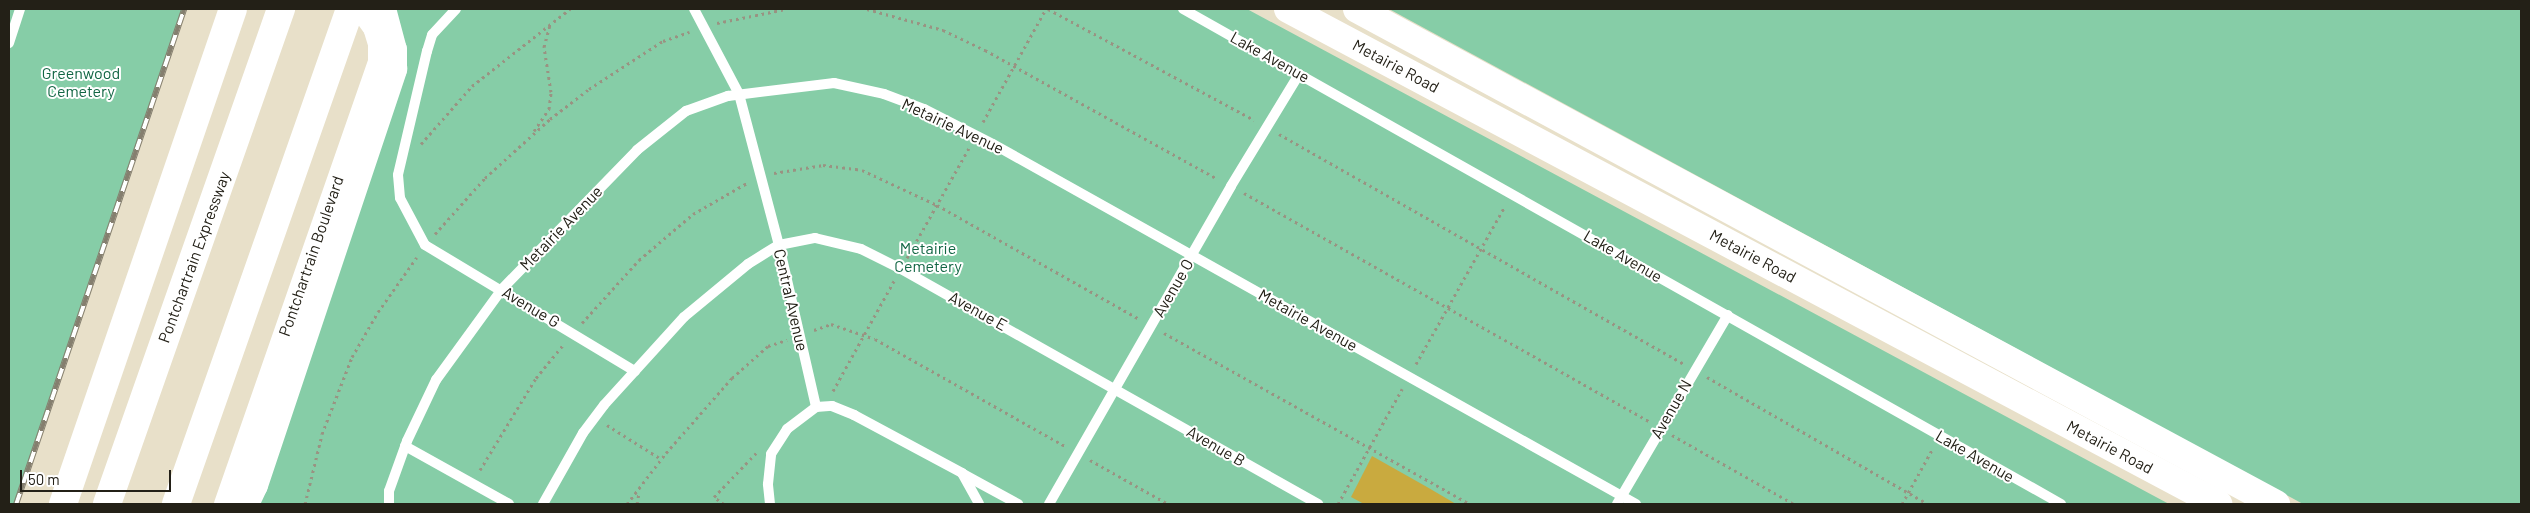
<!DOCTYPE html>
<html>
<head>
<meta charset="utf-8">
<style>
	body { margin:0 }
	#map { position:relative; width:2530px; height:513px; overflow:hidden; background:#e8e0c9; font-family:Barlow,sans-serif }
	div>[style] { position:absolute }
	[style*='--x'] { left:calc(var(--x)*1px); top:calc(var(--y)*1px); width:calc(var(--w)*1px); rotate:calc(var(--a)*1deg) }
	.green>* { inset:0; background:#86cda7 }
	.building>* { inset:0; background:#c9aa3f }
	.path>* { height:3px; margin-top:-1.5px; transform-origin:0; background:repeating-linear-gradient(90deg,#999382 0 2.5px,transparent 0 6.5px) }
	.lane>* { height:10px; margin:-5px; padding:0 5px; transform-origin:5px; border-radius:5px; background:#fff }
	.street>* { height:20px; margin:-10px; padding:0 10px; transform-origin:10px; border-radius:10px; background:#fff }
	.secondary>* { height:28px; margin:-14px; padding:0 14px; transform-origin:14px; border-radius:14px; background:#fff }
	.highway>* { height:28px; margin:-14px; padding:0 14px; transform-origin:14px; border-radius:14px; background:#fff }
	.rail>* { height:5.5px; margin-top:-2.75px; transform-origin:0; background:repeating-linear-gradient(90deg,#fff 0 11px,#857f6f 0 22px); box-sizing:border-box; border-block:1px solid #857f6f }
	span { translate:-50% -50%; white-space:nowrap; text-align:center; line-height:1.15; -webkit-text-stroke:4px #fff; paint-order:stroke }
	.street-label { font-size:16px; color:#232017 }
	.park-label { font-size:16px; color:#126644 }
	.frame { position:absolute; inset:0; border:10px solid #232017; pointer-events:none }
	.scale { position:absolute; left:20px; top:470px; width:151px; height:22px; box-sizing:border-box; border:2px solid #232017; border-top:0; padding-left:6px; font-size:15px; line-height:18px; white-space:nowrap; color:#232017; -webkit-text-stroke:4px #fff; paint-order:stroke }
</style>
</head>
<body>
<div id="map">
	<div class="green">
		<i style="clip-path:polygon(9px 9px,184px 9px,16px 504px,9px 504px)"></i>
		<i style="clip-path:polygon(393px 9px,1247px 9px,2169px 504px,260px 504px,404px 67px)"></i>
		<i style="clip-path:polygon(1389px 9px,2521px 9px,2521px 504px,2303px 504px)"></i>
	</div>
	<div class="building">
		<i style="clip-path:polygon(1372px 456px,1427px 487px,1456px 504px,1364px 504px,1351px 497px)"></i>
	</div>
	<div class="path">
		<i style="--x:867;--y:9;--w:79;--a:15.4"></i>
		<i style="--x:943;--y:30;--w:47;--a:25.5"></i>
		<i style="--x:985;--y:50;--w:266;--a:29"></i>
		<i style="--x:1048;--y:9;--w:234;--a:28.3"></i>
		<i style="--x:717;--y:23;--w:70;--a:-11.5"></i>
		<i style="--x:983;--y:122;--w:129;--a:-60.9"></i>
		<i style="--x:534;--y:131;--w:27;--a:-56"></i>
		<i style="--x:549;--y:109;--w:17;--a:-83"></i>
		<i style="--x:551;--y:92;--w:46;--a:-98.8"></i>
		<i style="--x:544;--y:47;--w:24;--a:-75"></i>
		<i style="--x:1279;--y:134;--w:466;--a:29.6"></i>
		<i style="--x:421;--y:144;--w:77;--a:-48.7"></i>
		<i style="--x:472;--y:86;--w:125;--a:-38.2"></i>
		<i style="--x:774;--y:173;--w:50;--a:-9.3"></i>
		<i style="--x:823;--y:165;--w:39;--a:7"></i>
		<i style="--x:862;--y:170;--w:83;--a:25"></i>
		<i style="--x:937;--y:205;--w:232;--a:29.4"></i>
		<i style="--x:1244;--y:193;--w:466;--a:29.4"></i>
		<i style="--x:435;--y:234;--w:75;--a:-48.2"></i>
		<i style="--x:485;--y:178;--w:88;--a:-42.2"></i>
		<i style="--x:550;--y:119;--w:49;--a:-37.6"></i>
		<i style="--x:589;--y:89;--w:88;--a:-33"></i>
		<i style="--x:663;--y:41;--w:28;--a:-19"></i>
		<i style="--x:907;--y:258;--w:126;--a:-60.6"></i>
		<i style="--x:582;--y:323;--w:85;--a:-47.9"></i>
		<i style="--x:639;--y:260;--w:71;--a:-40.4"></i>
		<i style="--x:693;--y:214;--w:62;--a:-29.9"></i>
		<i style="--x:814;--y:330;--w:18;--a:-19"></i>
		<i style="--x:831;--y:324;--w:46;--a:18.8"></i>
		<i style="--x:875;--y:339;--w:218;--a:29.4"></i>
		<i style="--x:1164;--y:333;--w:351;--a:29.2"></i>
		<i style="--x:1416;--y:364;--w:181;--a:-60.6"></i>
		<i style="--x:1707;--y:377;--w:255;--a:29.9"></i>
		<i style="--x:833;--y:391;--w:126;--a:-61"></i>
		<i style="--x:607;--y:425;--w:64;--a:32.2"></i>
		<i style="--x:1672;--y:435;--w:140;--a:29.5"></i>
		<i style="--x:1090;--y:460;--w:90;--a:29.4"></i>
		<i style="--x:480;--y:470;--w:108;--a:-58.7"></i>
		<i style="--x:536;--y:378;--w:43;--a:-50.7"></i>
		<i style="--x:305;--y:504;--w:72;--a:-76.3"></i>
		<i style="--x:322;--y:434;--w:83;--a:-68.7"></i>
		<i style="--x:352;--y:357;--w:52;--a:-60"></i>
		<i style="--x:378;--y:312;--w:67;--a:-54.7"></i>
		<i style="--x:627;--y:504;--w:64;--a:-52.6"></i>
		<i style="--x:666;--y:453;--w:100;--a:-48.7"></i>
		<i style="--x:732;--y:378;--w:48;--a:-41.6"></i>
		<i style="--x:768;--y:346;--w:20;--a:-18"></i>
		<i style="--x:637;--y:504;--w:11;--a:-80"></i>
		<i style="--x:724;--y:504;--w:12;--a:-145"></i>
		<i style="--x:714;--y:497;--w:62;--a:-46.3"></i>
		<i style="--x:1338;--y:504;--w:132;--a:-60.9"></i>
		<i style="--x:1902;--y:504;--w:64;--a:-61"></i>
	</div>
	<div class="lane">
		<i style="--x:456;--y:9;--w:35;--a:133"></i>
		<i style="--x:432;--y:35;--w:17;--a:107"></i>
		<i style="--x:427;--y:51;--w:127;--a:103.2"></i>
		<i style="--x:398;--y:175;--w:23;--a:85"></i>
		<i style="--x:400;--y:198;--w:53;--a:62"></i>
		<i style="--x:425;--y:245;--w:245;--a:31"></i>
		<i style="--x:694;--y:9;--w:96;--a:62.1"></i>
		<i style="--x:739;--y:94;--w:156;--a:75.2"></i>
		<i style="--x:779;--y:245;--w:166;--a:77.1"></i>
		<i style="--x:816;--y:407;--w:16;--a:-4"></i>
		<i style="--x:832;--y:406;--w:24;--a:22"></i>
		<i style="--x:854;--y:415;--w:123;--a:28.2"></i>
		<i style="--x:962;--y:473;--w:35;--a:61"></i>
		<i style="--x:1183;--y:9;--w:1008;--a:29.41"></i>
		<i style="--x:9;--y:43;--w:36;--a:-72"></i>
		<i style="--x:405;--y:446;--w:119;--a:29.1"></i>
		<i style="--x:963;--y:474;--w:63;--a:28.6"></i>
		<i style="--x:389;--y:504;--w:13;--a:-90"></i>
		<i style="--x:389;--y:491;--w:53;--a:-70.2"></i>
		<i style="--x:407;--y:441;--w:68;--a:-64.6"></i>
		<i style="--x:436;--y:380;--w:112;--a:-54"></i>
		<i style="--x:502;--y:289;--w:194;--a:-45.8"></i>
		<i style="--x:637;--y:150;--w:63;--a:-38.5"></i>
		<i style="--x:686;--y:111;--w:45;--a:-19.7"></i>
		<i style="--x:728;--y:96;--w:107;--a:-7"></i>
		<i style="--x:834;--y:83;--w:51;--a:12.4"></i>
		<i style="--x:884;--y:94;--w:43;--a:20.6"></i>
		<i style="--x:924;--y:109;--w:77;--a:26.9"></i>
		<i style="--x:993;--y:144;--w:737;--a:29.24"></i>
		<i style="--x:543;--y:504;--w:81;--a:-60.6"></i>
		<i style="--x:583;--y:433;--w:35;--a:-53"></i>
		<i style="--x:604;--y:405;--w:119;--a:-47.7"></i>
		<i style="--x:684;--y:317;--w:83;--a:-39.6"></i>
		<i style="--x:748;--y:264;--w:36;--a:-32"></i>
		<i style="--x:779;--y:245;--w:37;--a:-11"></i>
		<i style="--x:815;--y:238;--w:47;--a:13.4"></i>
		<i style="--x:861;--y:249;--w:45;--a:26.6"></i>
		<i style="--x:901;--y:269;--w:479;--a:29.4"></i>
		<i style="--x:770;--y:504;--w:20;--a:-96"></i>
		<i style="--x:768;--y:484;--w:30;--a:-84"></i>
		<i style="--x:771;--y:454;--w:30;--a:-57"></i>
		<i style="--x:787;--y:429;--w:36;--a:-37"></i>
		<i style="--x:1049;--y:504;--w:366;--a:-60.2"></i>
		<i style="--x:1231;--y:186;--w:131;--a:-58.7"></i>
		<i style="--x:1617;--y:504;--w:219;--a:-59.6"></i>
	</div>
	<div class="street">
		<i style="--x:224;--y:504;--w:469;--a:-70.8"></i>
		<i style="--x:378;--y:61;--w:17;--a:-90"></i>
		<i style="--x:378;--y:44;--w:17;--a:-107"></i>
		<i style="--x:373;--y:28;--w:24;--a:-126"></i>
	</div>
	<div class="secondary">
		<i style="--x:1288;--y:9;--w:1054;--a:28.02"></i>
		<i style="--x:1357;--y:9;--w:1044;--a:28.31"></i>
		<i style="--x:254;--y:485;--w:439;--a:-71.5"></i>
		<i style="--x:393;--y:69;--w:19;--a:-90"></i>
		<i style="--x:393;--y:50;--w:42;--a:-105"></i>
	</div>
	<div class="highway">
		<i style="--x:63;--y:504;--w:523;--a:-71.05"></i>
		<i style="--x:107;--y:504;--w:525;--a:-70.63"></i>
		<i style="--x:176;--y:504;--w:525;--a:-70.63"></i>
		<i style="--x:245;--y:504;--w:21;--a:-65"></i>
	</div>
	<div class="rail">
		<i style="--x:16;--y:504;--w:523;--a:-71.25"></i>
	</div>
	<div class="street-label">
		<span style="left:1270px;top:57px;rotate:29deg">Lake Avenue</span>
		<span style="left:1396px;top:66px;rotate:28deg">Metairie Road</span>
		<span style="left:953px;top:126px;rotate:25deg">Metairie Avenue</span>
		<span style="left:561px;top:228px;rotate:-46deg">Metairie Avenue</span>
		<span style="left:311px;top:256px;rotate:-71deg">Pontchartrain Boulevard</span>
		<span style="left:1623px;top:256px;rotate:30deg">Lake Avenue</span>
		<span style="left:1753px;top:256px;rotate:28deg">Metairie Road</span>
		<span style="left:194px;top:257px;rotate:-70deg">Pontchartrain Expressway</span>
		<span style="left:1173px;top:288px;rotate:-60deg">Avenue O</span>
		<span style="left:791px;top:300px;rotate:77deg">Central Avenue</span>
		<span style="left:531px;top:307px;rotate:31deg">Avenue G</span>
		<span style="left:978px;top:311px;rotate:29deg">Avenue E</span>
		<span style="left:1308px;top:320px;rotate:29deg">Metairie Avenue</span>
		<span style="left:1671px;top:409px;rotate:-60deg">Avenue N</span>
		<span style="left:1216px;top:446px;rotate:30deg">Avenue B</span>
		<span style="left:2110px;top:447px;rotate:28deg">Metairie Road</span>
		<span style="left:1975px;top:456px;rotate:30deg">Lake Avenue</span>
	</div>
	<div class="park-label">
		<span style="left:81px;top:82px">Greenwood<br>Cemetery</span>
		<span style="left:928px;top:257px">Metairie<br>Cemetery</span>
	</div>
	<div class="frame"></div>
	<div class="scale">50 m</div>
</div>
</body>
</html>
